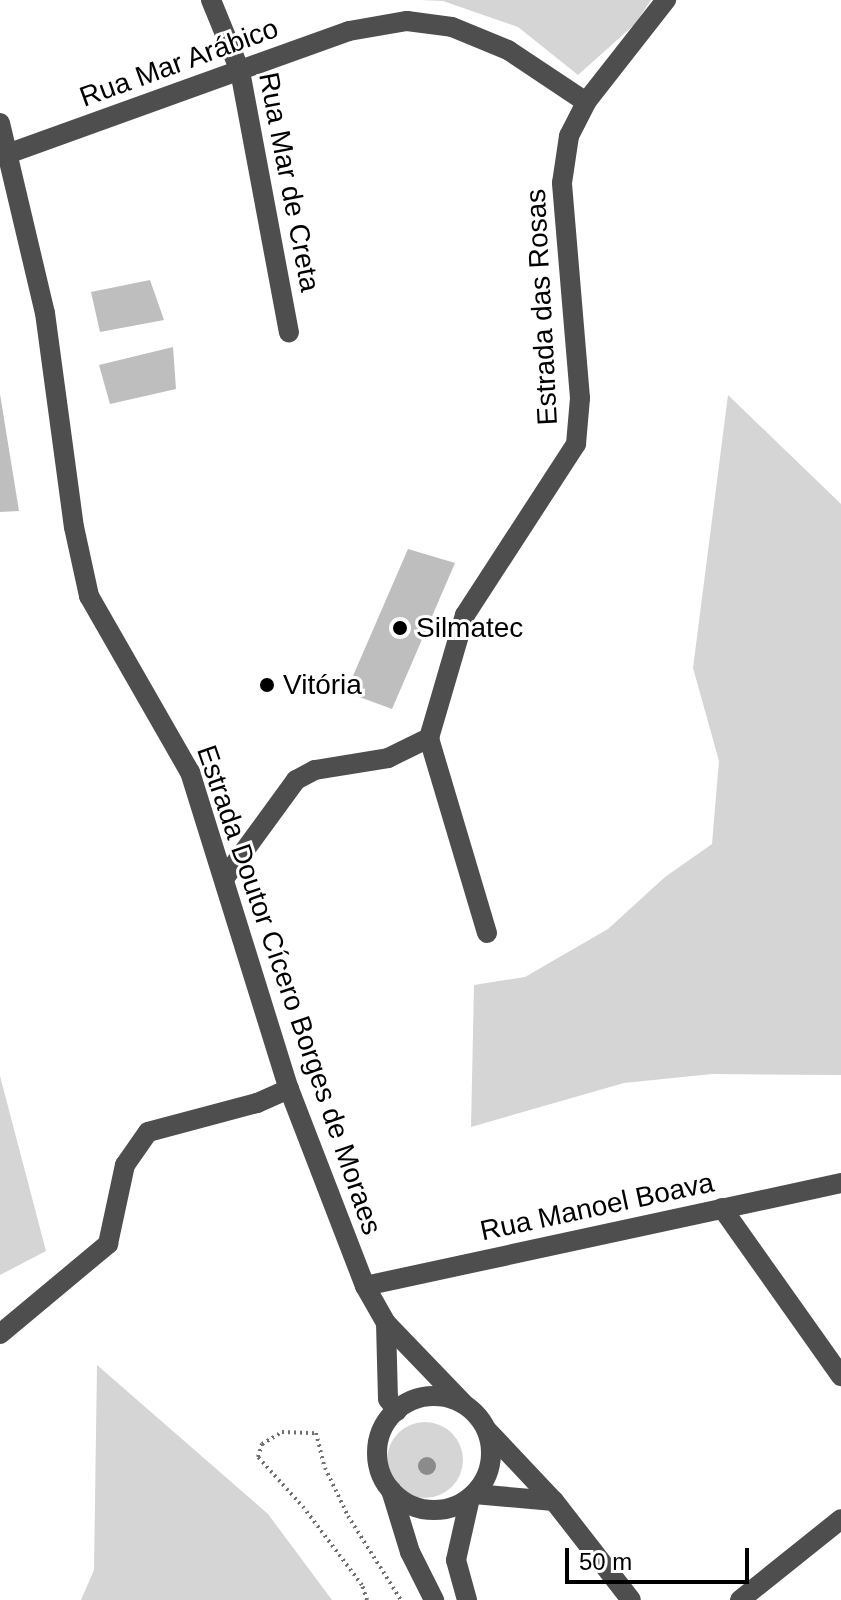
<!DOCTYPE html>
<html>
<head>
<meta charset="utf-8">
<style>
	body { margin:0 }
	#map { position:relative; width:841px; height:1600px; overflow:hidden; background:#fff; font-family:Arial,sans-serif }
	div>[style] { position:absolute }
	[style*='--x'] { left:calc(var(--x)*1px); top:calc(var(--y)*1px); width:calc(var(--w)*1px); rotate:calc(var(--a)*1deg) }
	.green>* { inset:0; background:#d5d5d5 }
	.round { border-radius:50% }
	.building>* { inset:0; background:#bebebe }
	.path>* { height:4px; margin-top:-2px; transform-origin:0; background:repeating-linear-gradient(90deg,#707070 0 2px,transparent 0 6px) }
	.minor>* { height:20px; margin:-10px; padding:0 10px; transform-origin:10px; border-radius:10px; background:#4e4e4e }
	.minor>.ring { margin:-10px; padding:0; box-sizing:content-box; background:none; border:20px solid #4e4e4e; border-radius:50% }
	.trees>* { width:18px; height:18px; margin:-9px; border-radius:50%; background:#8b8b8b }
	.dots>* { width:22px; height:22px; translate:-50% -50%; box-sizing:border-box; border:4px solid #fff; border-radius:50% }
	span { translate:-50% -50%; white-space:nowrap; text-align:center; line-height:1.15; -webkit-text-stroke:6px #fff; paint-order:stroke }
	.street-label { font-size:28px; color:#000 }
	.poi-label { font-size:28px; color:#000 }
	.left { translate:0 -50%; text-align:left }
	.scale { position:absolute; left:565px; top:1548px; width:184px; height:36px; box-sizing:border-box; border:4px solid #000; border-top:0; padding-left:10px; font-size:24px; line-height:28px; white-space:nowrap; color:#000; -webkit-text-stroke:6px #fff; paint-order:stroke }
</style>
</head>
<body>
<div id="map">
	<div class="green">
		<i style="clip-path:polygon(420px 0,651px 0,635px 24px,578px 75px,518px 27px,443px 1px)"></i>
		<i style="clip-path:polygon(728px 395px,841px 504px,841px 1075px,712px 1074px,624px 1083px,471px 1127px,474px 985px,525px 977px,608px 929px,665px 877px,712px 844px,719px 761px,693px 668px)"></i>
		<i style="clip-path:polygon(0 1076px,46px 1251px,0 1275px)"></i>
		<i style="clip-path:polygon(97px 1365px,268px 1514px,332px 1600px,81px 1600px,94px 1570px)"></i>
		<i class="round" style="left:387px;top:1422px;width:76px;height:76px"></i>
	</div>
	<div class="building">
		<i style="clip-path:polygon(150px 280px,164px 320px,100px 332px,91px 292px)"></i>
		<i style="clip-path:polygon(173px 347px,176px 389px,110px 404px,99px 365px)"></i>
		<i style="clip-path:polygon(0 394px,19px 511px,0 512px)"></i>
		<i style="clip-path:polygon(408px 549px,455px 563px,392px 709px,346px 692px)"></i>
	</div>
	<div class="path">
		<i style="--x:367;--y:1600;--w:16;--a:-108"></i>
		<i style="--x:362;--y:1585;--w:96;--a:-127"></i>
		<i style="--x:304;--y:1508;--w:69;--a:-132"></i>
		<i style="--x:258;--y:1457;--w:14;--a:-73"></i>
		<i style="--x:262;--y:1444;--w:23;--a:-31"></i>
		<i style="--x:282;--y:1432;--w:34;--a:2"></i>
		<i style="--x:316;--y:1433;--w:36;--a:76"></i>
		<i style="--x:325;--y:1468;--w:53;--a:64.4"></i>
		<i style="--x:348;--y:1516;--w:99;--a:57.8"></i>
	</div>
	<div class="minor">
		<i style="--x:211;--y:0;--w:77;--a:67.8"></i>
		<i style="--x:240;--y:71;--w:266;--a:79.4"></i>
		<i style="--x:0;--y:123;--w:195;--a:76.7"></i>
		<i style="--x:45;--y:313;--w:216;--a:82.3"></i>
		<i style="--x:74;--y:527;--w:71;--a:77.7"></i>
		<i style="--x:89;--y:596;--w:203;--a:60.2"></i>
		<i style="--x:190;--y:772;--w:332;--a:72.7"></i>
		<i style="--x:289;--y:1089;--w:211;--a:68.9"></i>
		<i style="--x:365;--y:1286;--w:43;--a:60.4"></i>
		<i style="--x:386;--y:1323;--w:111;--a:46.1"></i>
		<i style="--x:10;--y:153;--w:360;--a:-19.8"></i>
		<i style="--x:349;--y:31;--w:59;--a:-9.8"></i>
		<i style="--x:407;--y:21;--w:45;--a:7.6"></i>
		<i style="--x:452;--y:27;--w:61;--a:22.3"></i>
		<i style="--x:508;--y:50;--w:94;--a:33.7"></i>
		<i style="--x:226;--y:876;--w:119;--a:-53.9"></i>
		<i style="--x:296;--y:780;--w:21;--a:-28"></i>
		<i style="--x:315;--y:770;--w:74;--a:-9.3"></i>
		<i style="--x:388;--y:758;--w:46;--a:-26"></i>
		<i style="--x:487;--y:933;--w:203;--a:-106.6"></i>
		<i style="--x:429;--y:738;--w:128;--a:-73.7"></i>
		<i style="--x:465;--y:615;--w:204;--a:-57"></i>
		<i style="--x:576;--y:444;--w:46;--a:-85"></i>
		<i style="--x:580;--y:398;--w:216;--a:-94.8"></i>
		<i style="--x:562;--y:183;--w:48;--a:-81.5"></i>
		<i style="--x:569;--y:136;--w:38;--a:-63"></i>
		<i style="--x:586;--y:102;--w:130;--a:-51.9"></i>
		<i style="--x:722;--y:1208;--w:206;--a:54.7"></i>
		<i style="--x:365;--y:1286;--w:487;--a:-12.2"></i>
		<i style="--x:386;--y:1323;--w:76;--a:88.5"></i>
		<i style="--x:388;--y:1399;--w:15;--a:53"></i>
		<i style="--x:0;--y:1334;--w:141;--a:-39.8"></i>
		<i style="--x:108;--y:1244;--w:81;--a:-77.9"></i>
		<i style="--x:125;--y:1165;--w:40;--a:-55.1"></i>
		<i style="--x:148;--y:1132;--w:113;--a:-14.9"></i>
		<i style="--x:257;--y:1103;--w:35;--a:-24"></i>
		<i class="ring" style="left:377px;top:1396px;width:94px;height:94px"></i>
		<i style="--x:487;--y:1430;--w:98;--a:46.7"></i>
		<i style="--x:554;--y:1501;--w:125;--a:52.1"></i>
		<i style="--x:391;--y:1490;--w:65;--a:73"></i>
		<i style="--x:410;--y:1552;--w:54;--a:63.4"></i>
		<i style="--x:474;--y:1494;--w:80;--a:5"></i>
		<i style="--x:467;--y:1600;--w:41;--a:-105.4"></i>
		<i style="--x:456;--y:1560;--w:64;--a:-77.3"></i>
		<i style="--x:740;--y:1600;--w:129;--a:-38.7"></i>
	</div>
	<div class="trees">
		<i style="left:427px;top:1466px"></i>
	</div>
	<div class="dots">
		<i style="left:400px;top:628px;background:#000"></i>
		<i style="left:267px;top:685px;background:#000"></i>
	</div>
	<div class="street-label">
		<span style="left:179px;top:63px;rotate:-20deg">Rua Mar Arábico</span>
		<span style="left:289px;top:182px;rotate:79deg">Rua Mar de Creta</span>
		<span style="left:542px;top:307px;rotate:-93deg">Estrada das Rosas</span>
		<span style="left:289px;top:990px;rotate:71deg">Estrada Doutor Cícero Borges de Moraes</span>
		<span style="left:597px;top:1207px;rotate:-12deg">Rua Manoel Boava</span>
	</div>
	<div class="poi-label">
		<span class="left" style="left:416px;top:628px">Silmatec</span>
		<span class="left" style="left:283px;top:685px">Vitória</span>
	</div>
	<div class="scale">50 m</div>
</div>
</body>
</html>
